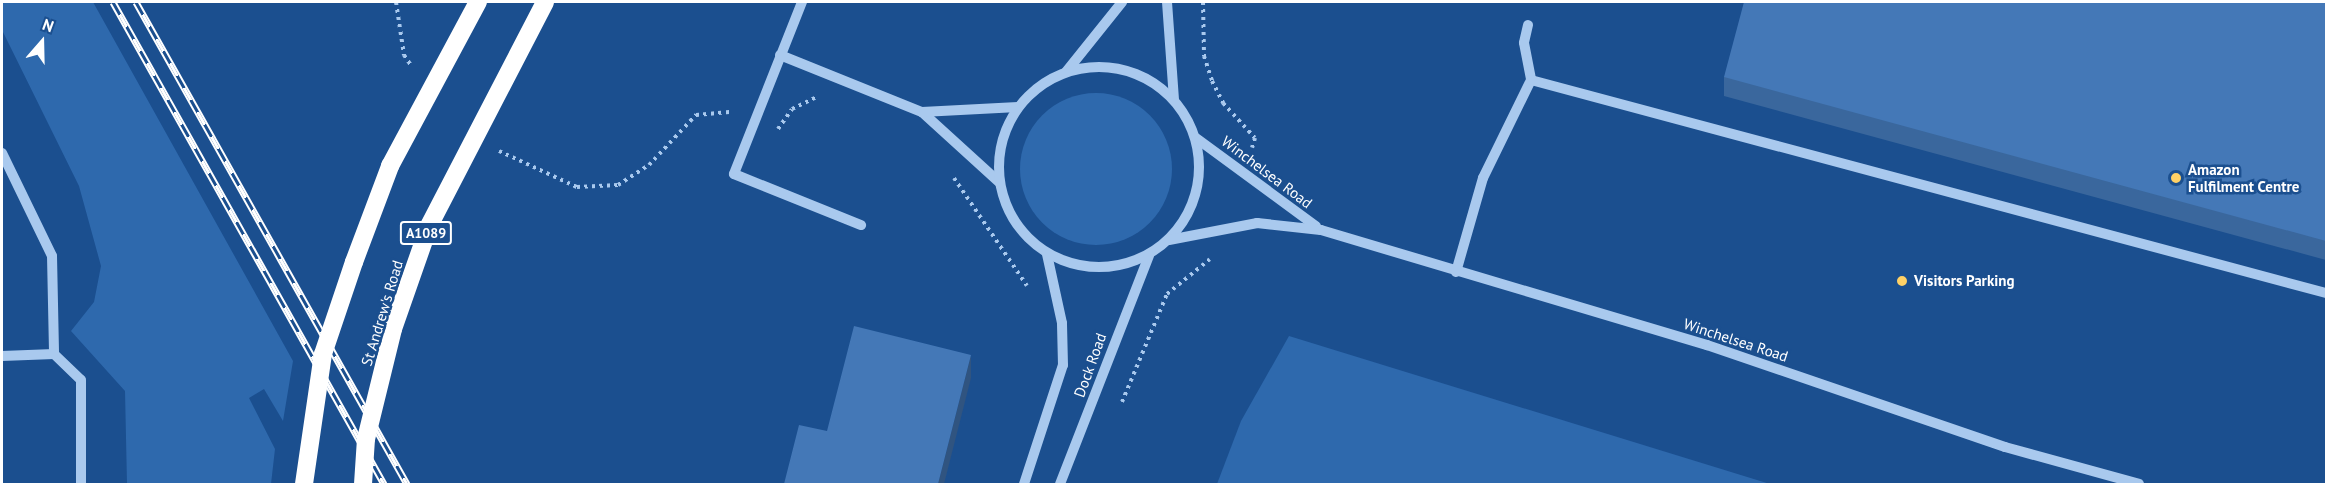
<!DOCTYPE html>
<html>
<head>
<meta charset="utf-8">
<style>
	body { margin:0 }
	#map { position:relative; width:2328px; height:486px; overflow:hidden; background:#1b4f8f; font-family:"PT Sans",sans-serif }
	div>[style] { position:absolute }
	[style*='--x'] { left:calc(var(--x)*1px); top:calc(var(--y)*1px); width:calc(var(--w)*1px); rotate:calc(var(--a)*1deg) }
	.green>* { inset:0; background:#2e69ad }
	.round { border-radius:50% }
	.path>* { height:4px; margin-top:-2px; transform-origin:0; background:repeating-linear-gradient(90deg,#a9c9ee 0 3px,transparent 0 7.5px) }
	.minor>* { height:10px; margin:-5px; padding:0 5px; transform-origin:5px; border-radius:5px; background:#a9c9ee }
	.minor>.ring { margin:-5px; padding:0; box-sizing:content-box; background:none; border:10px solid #a9c9ee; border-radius:50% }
	.rail>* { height:7px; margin-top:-3.5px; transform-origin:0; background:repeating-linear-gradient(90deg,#1b4f8f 0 14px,#fff 0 28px); box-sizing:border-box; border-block:2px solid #fff }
	.highway-bridge>* { height:18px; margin:-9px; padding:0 9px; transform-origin:9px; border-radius:9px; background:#fff }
	.wall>* { inset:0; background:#3a679d }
	.shaded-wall>* { inset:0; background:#305480 }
	.building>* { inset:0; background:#4478b7 }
	.dots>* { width:16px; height:16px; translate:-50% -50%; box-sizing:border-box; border:3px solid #1b4f8f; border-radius:50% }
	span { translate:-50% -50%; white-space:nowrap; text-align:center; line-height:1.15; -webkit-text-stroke:5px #1b4f8f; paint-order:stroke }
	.shield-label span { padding:2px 4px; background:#1b4f8f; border:2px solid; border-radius:4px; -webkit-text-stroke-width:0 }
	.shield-label { font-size:14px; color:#fff; font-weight:700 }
	.poi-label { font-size:15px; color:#fff; font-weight:700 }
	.left { translate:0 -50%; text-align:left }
	.street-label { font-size:15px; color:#fff }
	.frame { position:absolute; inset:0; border:3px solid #fff; pointer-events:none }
	.north { position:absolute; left:12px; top:12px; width:60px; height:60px; -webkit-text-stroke:4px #1b4f8f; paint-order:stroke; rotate:20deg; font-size:16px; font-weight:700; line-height:24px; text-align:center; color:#fff }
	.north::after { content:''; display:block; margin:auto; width:21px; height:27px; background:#fff; clip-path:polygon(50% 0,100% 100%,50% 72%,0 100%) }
</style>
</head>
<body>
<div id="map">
	<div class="green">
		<i style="clip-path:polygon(2px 2px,93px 2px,293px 361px,283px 421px,264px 389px,249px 398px,275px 449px,271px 484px,127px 484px,125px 391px,71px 331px,94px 302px,101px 266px,79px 186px,2px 30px)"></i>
		<i class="round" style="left:1020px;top:93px;width:152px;height:152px"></i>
		<i style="clip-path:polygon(1289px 336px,1770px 484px,1217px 484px,1241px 421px)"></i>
	</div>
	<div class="path">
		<i style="--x:396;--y:2;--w:54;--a:81.4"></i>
		<i style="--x:404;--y:55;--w:14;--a:56"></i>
		<i style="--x:1203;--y:2;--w:54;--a:88.9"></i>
		<i style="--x:1204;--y:56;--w:26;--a:72"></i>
		<i style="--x:1212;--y:81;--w:25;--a:63"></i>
		<i style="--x:1223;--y:103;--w:47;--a:47.6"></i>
		<i style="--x:1255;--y:138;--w:10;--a:107"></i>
		<i style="--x:778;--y:129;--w:24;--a:-55"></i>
		<i style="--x:792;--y:109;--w:28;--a:-26"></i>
		<i style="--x:499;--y:151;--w:86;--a:24.8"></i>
		<i style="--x:577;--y:187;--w:41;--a:-2.8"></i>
		<i style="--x:618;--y:185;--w:37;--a:-33"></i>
		<i style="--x:649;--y:165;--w:69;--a:-46.8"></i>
		<i style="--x:696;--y:115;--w:36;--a:-5"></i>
		<i style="--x:954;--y:178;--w:130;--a:55.9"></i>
		<i style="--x:1122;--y:402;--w:117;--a:-67.4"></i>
		<i style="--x:1167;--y:294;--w:55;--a:-39.1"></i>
	</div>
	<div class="minor">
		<i style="--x:802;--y:2;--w:185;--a:111.6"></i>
		<i style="--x:734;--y:174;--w:137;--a:21.9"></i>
		<i style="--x:1167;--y:2;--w:98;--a:85.9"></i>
		<i style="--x:1528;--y:25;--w:18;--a:103"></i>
		<i style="--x:1524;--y:43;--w:38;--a:79"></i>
		<i style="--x:780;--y:55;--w:153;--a:21.9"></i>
		<i style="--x:922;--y:112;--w:104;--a:42.3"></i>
		<i class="ring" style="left:999px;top:67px;width:190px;height:190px"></i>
		<i style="--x:1066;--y:72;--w:90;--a:-51.3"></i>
		<i style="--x:922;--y:112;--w:96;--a:-3"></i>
		<i style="--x:1196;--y:138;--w:149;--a:36.3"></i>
		<i style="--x:2;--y:153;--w:114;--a:64.1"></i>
		<i style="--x:52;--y:256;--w:98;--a:88.8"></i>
		<i style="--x:1169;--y:240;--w:90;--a:-10.9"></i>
		<i style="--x:1257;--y:223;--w:64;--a:6.2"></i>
		<i style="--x:1321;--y:230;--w:403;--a:16.6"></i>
		<i style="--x:1707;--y:345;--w:315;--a:18.9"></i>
		<i style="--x:2005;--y:447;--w:139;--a:15.4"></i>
		<i style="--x:1456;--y:272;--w:98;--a:-74"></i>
		<i style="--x:1483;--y:178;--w:109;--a:-63.9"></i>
		<i style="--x:1531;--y:80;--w:823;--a:15"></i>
		<i style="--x:2;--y:356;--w:52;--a:-2.2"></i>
		<i style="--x:54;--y:354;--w:37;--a:44"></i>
		<i style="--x:81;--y:380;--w:104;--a:90"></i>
		<i style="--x:1024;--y:484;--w:125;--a:-71.9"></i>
		<i style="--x:1063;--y:365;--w:42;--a:-91.4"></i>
		<i style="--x:1062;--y:323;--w:71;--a:-102.3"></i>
		<i style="--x:1060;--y:484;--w:245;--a:-68.7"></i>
	</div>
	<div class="rail">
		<i style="--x:113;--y:2;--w:553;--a:60.65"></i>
		<i style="--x:136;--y:2;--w:553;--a:60.65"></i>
	</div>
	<div class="highway-bridge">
		<i style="--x:304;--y:484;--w:131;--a:-81.7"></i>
		<i style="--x:323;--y:354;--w:97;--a:-71.4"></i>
		<i style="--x:354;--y:262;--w:103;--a:-69.4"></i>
		<i style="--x:390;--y:166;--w:186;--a:-61.8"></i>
		<i style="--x:363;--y:484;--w:45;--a:-86.2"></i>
		<i style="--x:366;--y:439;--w:113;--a:-76.2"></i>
		<i style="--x:393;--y:329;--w:109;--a:-70.7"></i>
		<i style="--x:429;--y:226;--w:252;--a:-62.6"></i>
	</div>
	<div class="wall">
		<i style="clip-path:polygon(2326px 2px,2326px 260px,1724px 96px,1724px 77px)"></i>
	</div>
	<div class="shaded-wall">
		<i style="clip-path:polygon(971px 355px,971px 378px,944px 484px,938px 484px)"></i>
	</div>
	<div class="building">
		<i style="clip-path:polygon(1744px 2px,2326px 2px,2326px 241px,1724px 77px)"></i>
		<i style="clip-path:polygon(854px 326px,971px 355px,938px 484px,784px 484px,799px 425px,827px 431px)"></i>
	</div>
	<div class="dots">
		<i style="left:2176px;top:178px;background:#ffd166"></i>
		<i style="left:1902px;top:281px;background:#ffd166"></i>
	</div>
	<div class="shield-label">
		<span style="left:426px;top:233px">A1089</span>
	</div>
	<div class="poi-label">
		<span class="left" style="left:2188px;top:178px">Amazon<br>Fulfilment Centre</span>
		<span class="left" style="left:1914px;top:281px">Visitors Parking</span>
	</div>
	<div class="street-label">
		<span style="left:1267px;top:172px;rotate:37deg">Winchelsea Road</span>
		<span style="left:382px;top:313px;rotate:-73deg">St Andrew's Road</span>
		<span style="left:1736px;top:340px;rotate:18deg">Winchelsea Road</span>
		<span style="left:1090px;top:365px;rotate:-70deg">Dock Road</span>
	</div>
	<div class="frame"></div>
	<div class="north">N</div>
</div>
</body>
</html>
